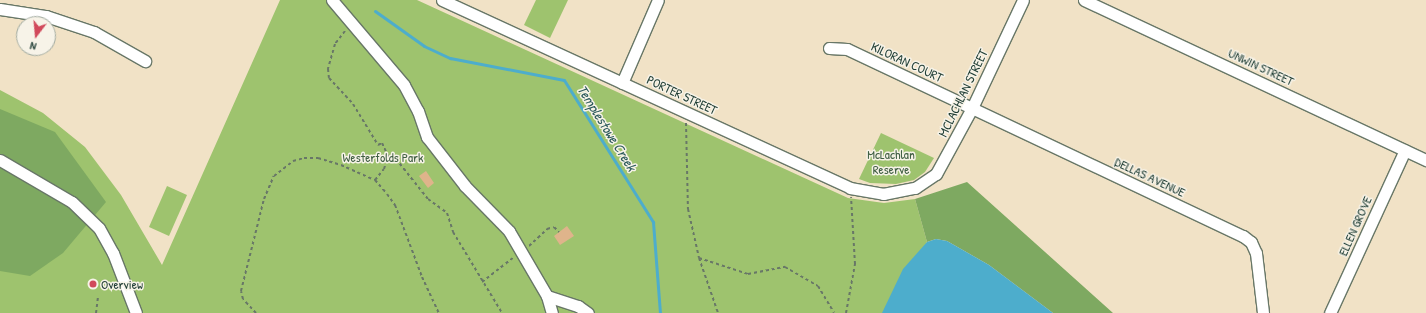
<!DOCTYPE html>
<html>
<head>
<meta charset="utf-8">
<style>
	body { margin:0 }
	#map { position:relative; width:1426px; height:313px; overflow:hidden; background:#f1e2c6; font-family:"Patrick Hand",sans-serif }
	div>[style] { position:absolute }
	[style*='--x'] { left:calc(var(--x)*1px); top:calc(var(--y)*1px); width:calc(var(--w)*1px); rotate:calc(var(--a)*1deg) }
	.green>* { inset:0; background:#9ec36e }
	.forest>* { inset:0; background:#7ea961 }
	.water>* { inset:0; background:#4dadcc }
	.stream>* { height:3px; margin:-1.5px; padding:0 1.5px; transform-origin:1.5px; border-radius:1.5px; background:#4dadcc }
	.building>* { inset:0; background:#dfb48b }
	.path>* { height:2px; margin-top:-1px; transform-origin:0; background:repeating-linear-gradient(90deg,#687767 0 3px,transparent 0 6px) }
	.roads { filter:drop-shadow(1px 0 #687767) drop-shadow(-1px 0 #687767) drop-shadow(0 1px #687767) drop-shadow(0 -1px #687767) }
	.minor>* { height:11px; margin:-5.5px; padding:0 5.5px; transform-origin:5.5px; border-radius:5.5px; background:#fff }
	.dots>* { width:11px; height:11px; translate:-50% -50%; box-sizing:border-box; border:2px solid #f7f3e8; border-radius:50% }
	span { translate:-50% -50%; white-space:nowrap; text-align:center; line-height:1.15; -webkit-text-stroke:3px #f7f3e8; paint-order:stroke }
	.street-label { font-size:13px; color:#1f3d34 }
	.park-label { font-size:13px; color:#3f5e42 }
	.poi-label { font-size:13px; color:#1f3d34 }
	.left { translate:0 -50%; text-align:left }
	.water-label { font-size:14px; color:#2a595a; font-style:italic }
	.north { position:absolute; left:16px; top:16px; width:40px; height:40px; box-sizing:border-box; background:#f7f3e8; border:1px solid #a1aaa0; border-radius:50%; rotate:196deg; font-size:11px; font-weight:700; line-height:16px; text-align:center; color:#1f3d34 }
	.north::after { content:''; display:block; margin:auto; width:14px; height:18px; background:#d1495b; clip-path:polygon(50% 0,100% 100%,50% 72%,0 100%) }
</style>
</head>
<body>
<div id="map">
	<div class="green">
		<i style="clip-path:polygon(280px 0,417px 0,848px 198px,884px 203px,915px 199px,927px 242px,887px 313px,0 313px,0 90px,43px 113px,85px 147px,121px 195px,162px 265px)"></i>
		<i style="clip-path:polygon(536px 0,568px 0,550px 38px,524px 25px)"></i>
		<i style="clip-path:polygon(881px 133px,934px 158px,925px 172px,914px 180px,896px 184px,870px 183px,859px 179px)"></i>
		<i style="clip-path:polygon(167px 186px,187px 195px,169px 236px,149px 227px)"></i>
	</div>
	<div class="forest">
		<i style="clip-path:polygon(0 109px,55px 132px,106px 202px,63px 253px,30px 276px,0 271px)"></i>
		<i style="clip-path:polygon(967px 182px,1113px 313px,1053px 313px,989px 265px,947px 241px,936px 239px,927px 242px,915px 199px)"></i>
	</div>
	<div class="water">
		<i style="clip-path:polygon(936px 239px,947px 241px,989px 265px,1053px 313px,882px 313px,903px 269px,927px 242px)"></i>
	</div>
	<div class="stream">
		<i style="--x:375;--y:11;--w:60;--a:35.5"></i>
		<i style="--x:424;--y:46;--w:29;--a:25"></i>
		<i style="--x:450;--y:58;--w:116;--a:10.9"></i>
		<i style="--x:564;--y:80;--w:168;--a:57.9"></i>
		<i style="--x:653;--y:222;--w:91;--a:85.6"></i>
	</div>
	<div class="building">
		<i style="clip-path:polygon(426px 171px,434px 183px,428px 188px,419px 176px)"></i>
		<i style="clip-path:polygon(567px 226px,574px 236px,560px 245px,554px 236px)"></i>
	</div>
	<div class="path">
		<i style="--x:345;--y:31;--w:16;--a:128"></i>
		<i style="--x:335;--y:44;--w:26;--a:106"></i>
		<i style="--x:328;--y:69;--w:9;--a:84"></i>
		<i style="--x:329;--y:78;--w:35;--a:47"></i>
		<i style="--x:353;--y:104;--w:48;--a:58.6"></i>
		<i style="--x:378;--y:145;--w:4;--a:-27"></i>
		<i style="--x:382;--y:143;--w:14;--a:65"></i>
		<i style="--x:686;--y:123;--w:86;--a:88.7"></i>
		<i style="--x:688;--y:209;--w:50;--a:77.3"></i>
		<i style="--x:699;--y:258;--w:58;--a:70.9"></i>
		<i style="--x:375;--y:180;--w:14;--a:-51"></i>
		<i style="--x:384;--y:169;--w:14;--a:-73"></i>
		<i style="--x:388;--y:156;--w:9;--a:21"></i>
		<i style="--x:396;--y:159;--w:51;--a:51.3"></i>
		<i style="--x:428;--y:199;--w:24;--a:36"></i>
		<i style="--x:447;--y:213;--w:20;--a:72"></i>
		<i style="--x:453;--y:232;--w:95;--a:58.8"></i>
		<i style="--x:529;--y:246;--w:25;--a:-43"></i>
		<i style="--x:547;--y:229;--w:7;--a:-16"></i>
		<i style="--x:554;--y:227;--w:7;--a:45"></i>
		<i style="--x:699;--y:258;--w:52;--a:18.1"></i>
		<i style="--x:748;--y:274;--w:38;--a:-11"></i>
		<i style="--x:785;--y:267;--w:38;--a:30"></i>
		<i style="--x:818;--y:286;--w:31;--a:59"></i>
		<i style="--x:482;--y:282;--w:39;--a:-38"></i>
		<i style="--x:96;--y:313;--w:17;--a:-83"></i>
		<i style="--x:256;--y:313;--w:19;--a:-133"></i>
		<i style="--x:243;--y:299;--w:8;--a:-104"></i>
		<i style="--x:241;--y:291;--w:95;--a:-76"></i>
		<i style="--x:264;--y:199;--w:25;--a:-67"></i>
		<i style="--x:274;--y:176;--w:24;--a:-38"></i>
		<i style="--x:293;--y:161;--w:11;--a:-15"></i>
		<i style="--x:304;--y:158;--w:14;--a:0"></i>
		<i style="--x:318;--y:158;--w:24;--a:17"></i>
		<i style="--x:341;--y:165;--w:37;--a:24"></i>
		<i style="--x:375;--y:180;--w:18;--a:49"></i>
		<i style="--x:387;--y:194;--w:14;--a:54"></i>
		<i style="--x:395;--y:205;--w:77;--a:69.4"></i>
		<i style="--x:422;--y:277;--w:40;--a:65"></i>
		<i style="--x:846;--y:313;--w:50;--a:-79.6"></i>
		<i style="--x:855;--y:264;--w:67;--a:-93.4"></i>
	</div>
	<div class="roads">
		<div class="minor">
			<i style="--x:332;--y:0;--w:111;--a:49.7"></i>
			<i style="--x:404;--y:85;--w:30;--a:62"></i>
			<i style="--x:418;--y:111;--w:28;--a:71"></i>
			<i style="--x:427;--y:137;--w:62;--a:52.2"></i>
			<i style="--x:465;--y:186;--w:63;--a:45.6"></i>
			<i style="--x:509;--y:231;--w:75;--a:59.7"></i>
			<i style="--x:547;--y:296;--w:18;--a:74"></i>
			<i style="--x:442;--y:0;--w:449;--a:24.7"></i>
			<i style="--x:850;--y:188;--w:34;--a:10"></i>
			<i style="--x:883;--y:194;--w:33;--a:-11"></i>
			<i style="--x:915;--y:188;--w:25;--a:-34"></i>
			<i style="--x:936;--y:174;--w:75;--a:-61.4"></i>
			<i style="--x:972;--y:108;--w:119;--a:-64.7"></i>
			<i style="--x:1084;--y:0;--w:378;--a:25.1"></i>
			<i style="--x:0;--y:9;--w:47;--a:8.7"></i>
			<i style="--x:46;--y:16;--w:51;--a:18.4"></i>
			<i style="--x:94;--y:32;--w:59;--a:29.6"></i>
			<i style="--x:829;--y:48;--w:18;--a:3"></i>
			<i style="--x:847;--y:49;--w:438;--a:25.3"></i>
			<i style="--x:1243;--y:236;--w:10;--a:37"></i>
			<i style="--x:1251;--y:242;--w:12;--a:66"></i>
			<i style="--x:1256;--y:253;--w:60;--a:83.3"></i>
			<i style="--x:622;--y:83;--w:90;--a:-66.6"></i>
			<i style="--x:0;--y:160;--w:83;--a:30.3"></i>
			<i style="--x:72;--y:202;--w:37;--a:44"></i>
			<i style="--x:99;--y:228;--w:29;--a:61"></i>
			<i style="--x:113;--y:253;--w:64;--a:69"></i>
			<i style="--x:547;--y:296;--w:33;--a:18"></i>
			<i style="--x:578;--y:306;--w:12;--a:35"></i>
			<i style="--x:1330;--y:313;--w:179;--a:-65.3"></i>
		</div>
	</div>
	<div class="dots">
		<i style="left:93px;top:284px;background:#d1495b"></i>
	</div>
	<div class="street-label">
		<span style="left:907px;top:62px;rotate:25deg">KILORAN COURT</span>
		<span style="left:1261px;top:67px;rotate:25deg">UNWIN STREET</span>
		<span style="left:963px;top:93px;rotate:-64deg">MCLACHLAN STREET</span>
		<span style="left:682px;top:95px;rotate:25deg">PORTER STREET</span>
		<span style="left:1150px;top:177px;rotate:25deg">DELLAS AVENUE</span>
		<span style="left:1355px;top:226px;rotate:-66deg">ELLEN GROVE</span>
	</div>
	<div class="park-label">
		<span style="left:891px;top:162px">McLachlan<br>Reserve</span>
		<span style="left:383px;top:157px">Westerfolds Park</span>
	</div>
	<div class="poi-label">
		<span class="left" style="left:101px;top:284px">Overview</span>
	</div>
	<div class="water-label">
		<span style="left:607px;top:128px;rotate:58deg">Templestowe Creek</span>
	</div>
	<div class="north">N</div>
</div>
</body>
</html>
